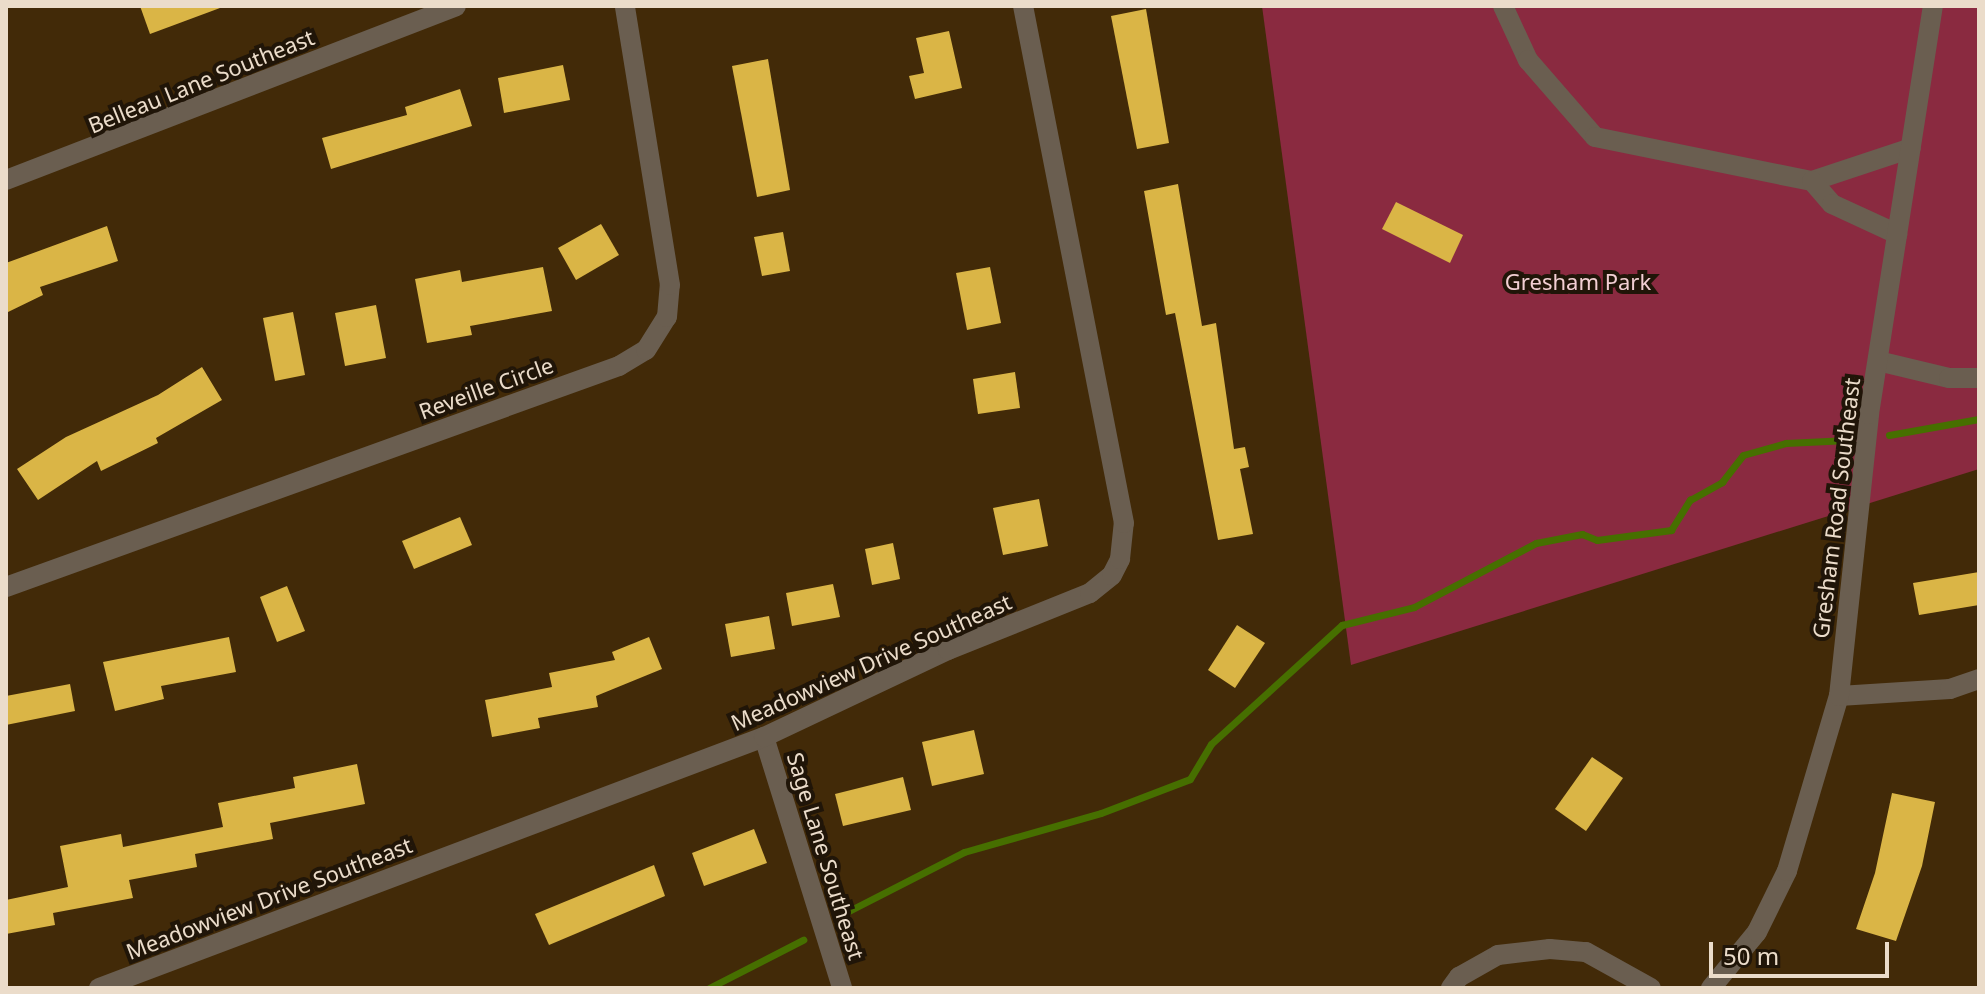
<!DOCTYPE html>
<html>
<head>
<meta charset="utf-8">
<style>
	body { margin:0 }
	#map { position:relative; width:1985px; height:994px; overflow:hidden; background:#422a08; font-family:"Noto Sans",sans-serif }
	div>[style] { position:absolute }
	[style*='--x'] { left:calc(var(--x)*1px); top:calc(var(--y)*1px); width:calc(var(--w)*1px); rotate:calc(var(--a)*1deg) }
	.green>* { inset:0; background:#8a2a40 }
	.stream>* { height:7px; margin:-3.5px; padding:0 3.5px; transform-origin:3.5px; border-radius:3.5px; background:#466f00 }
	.building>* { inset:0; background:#dab546 }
	.minor>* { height:20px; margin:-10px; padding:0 10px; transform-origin:10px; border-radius:10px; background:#6a5e50 }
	span { translate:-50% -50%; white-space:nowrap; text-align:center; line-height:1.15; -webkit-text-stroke:8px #201508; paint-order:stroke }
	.street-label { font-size:22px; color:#ebdcca }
	.park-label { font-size:22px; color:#f2cfd3 }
	.frame { position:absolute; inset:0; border:8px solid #ebdcca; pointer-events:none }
	.scale { position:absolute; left:1709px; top:942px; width:180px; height:36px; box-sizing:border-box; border:4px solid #ebdcca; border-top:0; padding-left:10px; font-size:24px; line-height:28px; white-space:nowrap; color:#ebdcca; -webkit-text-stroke:6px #201508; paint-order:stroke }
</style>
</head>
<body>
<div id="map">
	<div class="green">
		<i style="clip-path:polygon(1262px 6px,1979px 6px,1979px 469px,1351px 665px)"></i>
	</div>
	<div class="stream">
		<i style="--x:1889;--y:435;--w:91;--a:-10.1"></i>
		<i style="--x:837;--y:917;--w:143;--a:-27.1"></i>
		<i style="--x:964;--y:852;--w:142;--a:-15.9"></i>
		<i style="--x:1101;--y:813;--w:95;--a:-20.9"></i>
		<i style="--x:1190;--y:779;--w:41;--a:-59"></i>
		<i style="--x:1211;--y:744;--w:177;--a:-42.3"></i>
		<i style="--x:1342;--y:625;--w:74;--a:-14"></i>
		<i style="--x:1414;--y:607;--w:138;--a:-27.7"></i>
		<i style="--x:1536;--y:543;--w:47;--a:-11.1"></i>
		<i style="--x:1582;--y:534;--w:16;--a:22"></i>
		<i style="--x:1597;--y:540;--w:75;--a:-7.7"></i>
		<i style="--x:1671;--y:530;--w:36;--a:-58"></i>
		<i style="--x:1690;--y:500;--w:37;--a:-29"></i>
		<i style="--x:1722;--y:482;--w:34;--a:-52"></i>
		<i style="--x:1743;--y:455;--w:45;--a:-15.6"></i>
		<i style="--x:1786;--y:443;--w:62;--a:-2.8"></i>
		<i style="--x:709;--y:988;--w:106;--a:-27.1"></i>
	</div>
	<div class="building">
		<i style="clip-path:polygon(140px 6px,219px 6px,220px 8px,150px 34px)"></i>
		<i style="clip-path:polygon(1146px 9px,1169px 143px,1137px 149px,1111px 16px)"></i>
		<i style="clip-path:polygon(949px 31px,962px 88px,915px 99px,909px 76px,924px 73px,916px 38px)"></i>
		<i style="clip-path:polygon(768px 59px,790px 190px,757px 197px,732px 66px)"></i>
		<i style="clip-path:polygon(563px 65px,570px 100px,504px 113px,498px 78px)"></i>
		<i style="clip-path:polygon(460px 89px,472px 126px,331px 169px,322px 138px,407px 115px,405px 107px)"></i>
		<i style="clip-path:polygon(1178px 184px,1202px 326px,1216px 323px,1234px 449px,1245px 447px,1249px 467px,1240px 469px,1253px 534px,1218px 540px,1175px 313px,1166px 315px,1144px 191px)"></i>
		<i style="clip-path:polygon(1396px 202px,1463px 235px,1450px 263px,1382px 229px)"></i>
		<i style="clip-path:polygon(601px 224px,619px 255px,576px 280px,558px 248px)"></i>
		<i style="clip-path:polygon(107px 226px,118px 261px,40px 287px,43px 295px,6px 313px,6px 263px)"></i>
		<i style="clip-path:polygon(783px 232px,790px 271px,762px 276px,754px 237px)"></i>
		<i style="clip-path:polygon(543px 267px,552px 311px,470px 326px,472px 335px,427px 343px,415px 279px,460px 270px,462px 282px)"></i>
		<i style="clip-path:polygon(990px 267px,1001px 323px,967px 330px,956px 273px)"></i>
		<i style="clip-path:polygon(376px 305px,386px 358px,345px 366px,335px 313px)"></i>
		<i style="clip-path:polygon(293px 312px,305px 375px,275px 381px,263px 318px)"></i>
		<i style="clip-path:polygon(202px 367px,222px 400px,156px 438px,158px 443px,101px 471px,97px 461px,38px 500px,17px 469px,66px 437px,158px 395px)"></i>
		<i style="clip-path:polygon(1015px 372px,1020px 408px,978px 414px,973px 379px)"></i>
		<i style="clip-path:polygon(1039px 499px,1048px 546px,1003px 555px,993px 508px)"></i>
		<i style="clip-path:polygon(460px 517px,472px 545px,414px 569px,402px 541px)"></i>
		<i style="clip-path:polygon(893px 543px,900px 579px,872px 585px,865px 549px)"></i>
		<i style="clip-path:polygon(1979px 572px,1979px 605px,1919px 615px,1913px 583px)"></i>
		<i style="clip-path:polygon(833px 584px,840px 617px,792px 626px,786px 593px)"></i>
		<i style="clip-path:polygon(287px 586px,305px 631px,277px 642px,260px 597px)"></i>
		<i style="clip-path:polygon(769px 616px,775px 649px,731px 657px,725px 624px)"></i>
		<i style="clip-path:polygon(1237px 625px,1265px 643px,1235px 688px,1208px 670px)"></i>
		<i style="clip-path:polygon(229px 637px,236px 672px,161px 686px,164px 699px,115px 711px,103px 662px)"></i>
		<i style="clip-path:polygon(649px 637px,662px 669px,596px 696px,598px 707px,538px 718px,540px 728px,492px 737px,485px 700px,552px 687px,549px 673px,615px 660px,612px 652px)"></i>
		<i style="clip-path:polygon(70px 684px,75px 711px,6px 725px,6px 696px)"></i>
		<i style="clip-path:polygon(974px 730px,984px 774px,932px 786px,922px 742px)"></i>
		<i style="clip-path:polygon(1592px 757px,1623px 778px,1586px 831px,1555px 809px)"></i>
		<i style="clip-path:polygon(357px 764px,365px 804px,270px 823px,273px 839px,195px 854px,197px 867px,129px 880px,133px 898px,53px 913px,55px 925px,6px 934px,6px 900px,68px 887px,60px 846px,121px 834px,123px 847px,223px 827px,218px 803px,295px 788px,293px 777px)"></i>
		<i style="clip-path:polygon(903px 777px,911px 810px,843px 826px,835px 794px)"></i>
		<i style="clip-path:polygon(1892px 793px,1935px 802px,1922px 866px,1896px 941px,1856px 929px,1875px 873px)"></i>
		<i style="clip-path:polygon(754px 829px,767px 863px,704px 886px,692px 853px)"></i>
		<i style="clip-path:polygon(654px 865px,665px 896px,549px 945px,535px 914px)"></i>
	</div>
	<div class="minor">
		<i style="--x:1503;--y:6;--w:60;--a:65.2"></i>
		<i style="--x:1528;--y:60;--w:102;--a:49"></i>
		<i style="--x:1595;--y:137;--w:221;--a:11.5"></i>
		<i style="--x:1812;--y:181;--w:104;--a:-18.4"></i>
		<i style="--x:6;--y:180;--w:482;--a:-21.1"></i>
		<i style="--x:1812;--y:181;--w:30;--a:49"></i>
		<i style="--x:1832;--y:204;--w:72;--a:24.8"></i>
		<i style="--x:1878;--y:361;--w:73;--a:13.5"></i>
		<i style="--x:1949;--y:378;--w:30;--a:0"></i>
		<i style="--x:6;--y:587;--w:652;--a:-19.83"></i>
		<i style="--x:619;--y:366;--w:31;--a:-31"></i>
		<i style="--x:646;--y:350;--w:39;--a:-58"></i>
		<i style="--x:667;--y:317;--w:32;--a:-85"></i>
		<i style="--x:670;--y:285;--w:283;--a:-99.2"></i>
		<i style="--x:1839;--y:696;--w:111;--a:-3.6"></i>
		<i style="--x:1950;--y:689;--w:31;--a:-19"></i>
		<i style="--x:764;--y:737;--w:263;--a:72.7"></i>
		<i style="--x:99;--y:988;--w:711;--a:-20.68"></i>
		<i style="--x:764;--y:737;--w:204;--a:-25.3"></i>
		<i style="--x:948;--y:650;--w:153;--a:-21.9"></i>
		<i style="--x:1090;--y:593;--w:28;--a:-39"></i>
		<i style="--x:1112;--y:575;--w:18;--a:-63"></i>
		<i style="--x:1120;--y:559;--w:36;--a:-84"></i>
		<i style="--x:1124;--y:523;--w:527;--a:-101.05"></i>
		<i style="--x:1451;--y:988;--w:14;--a:-54"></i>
		<i style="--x:1459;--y:977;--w:45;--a:-29.4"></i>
		<i style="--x:1498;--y:955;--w:52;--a:-6.6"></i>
		<i style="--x:1550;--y:949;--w:36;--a:5"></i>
		<i style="--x:1586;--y:952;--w:74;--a:29"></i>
		<i style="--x:1711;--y:988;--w:72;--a:-50.6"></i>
		<i style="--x:1757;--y:932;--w:68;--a:-63.8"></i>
		<i style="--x:1787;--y:871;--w:183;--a:-73.5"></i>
		<i style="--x:1839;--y:696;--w:284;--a:-83.9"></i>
		<i style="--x:1869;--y:414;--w:413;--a:-81.1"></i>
	</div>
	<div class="street-label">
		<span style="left:201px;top:81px;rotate:-22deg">Belleau Lane Southeast</span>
		<span style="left:486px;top:388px;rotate:-20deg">Reveille Circle</span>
		<span style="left:1836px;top:508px;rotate:-83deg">Gresham Road Southeast</span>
		<span style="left:871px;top:662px;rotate:-24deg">Meadowview Drive Southeast</span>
		<span style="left:826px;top:856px;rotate:73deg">Sage Lane Southeast</span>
		<span style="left:269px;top:898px;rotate:-21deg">Meadowview Drive Southeast</span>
	</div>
	<div class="park-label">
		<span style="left:1578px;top:282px">Gresham Park</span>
	</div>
	<div class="frame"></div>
	<div class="scale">50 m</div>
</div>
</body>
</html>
